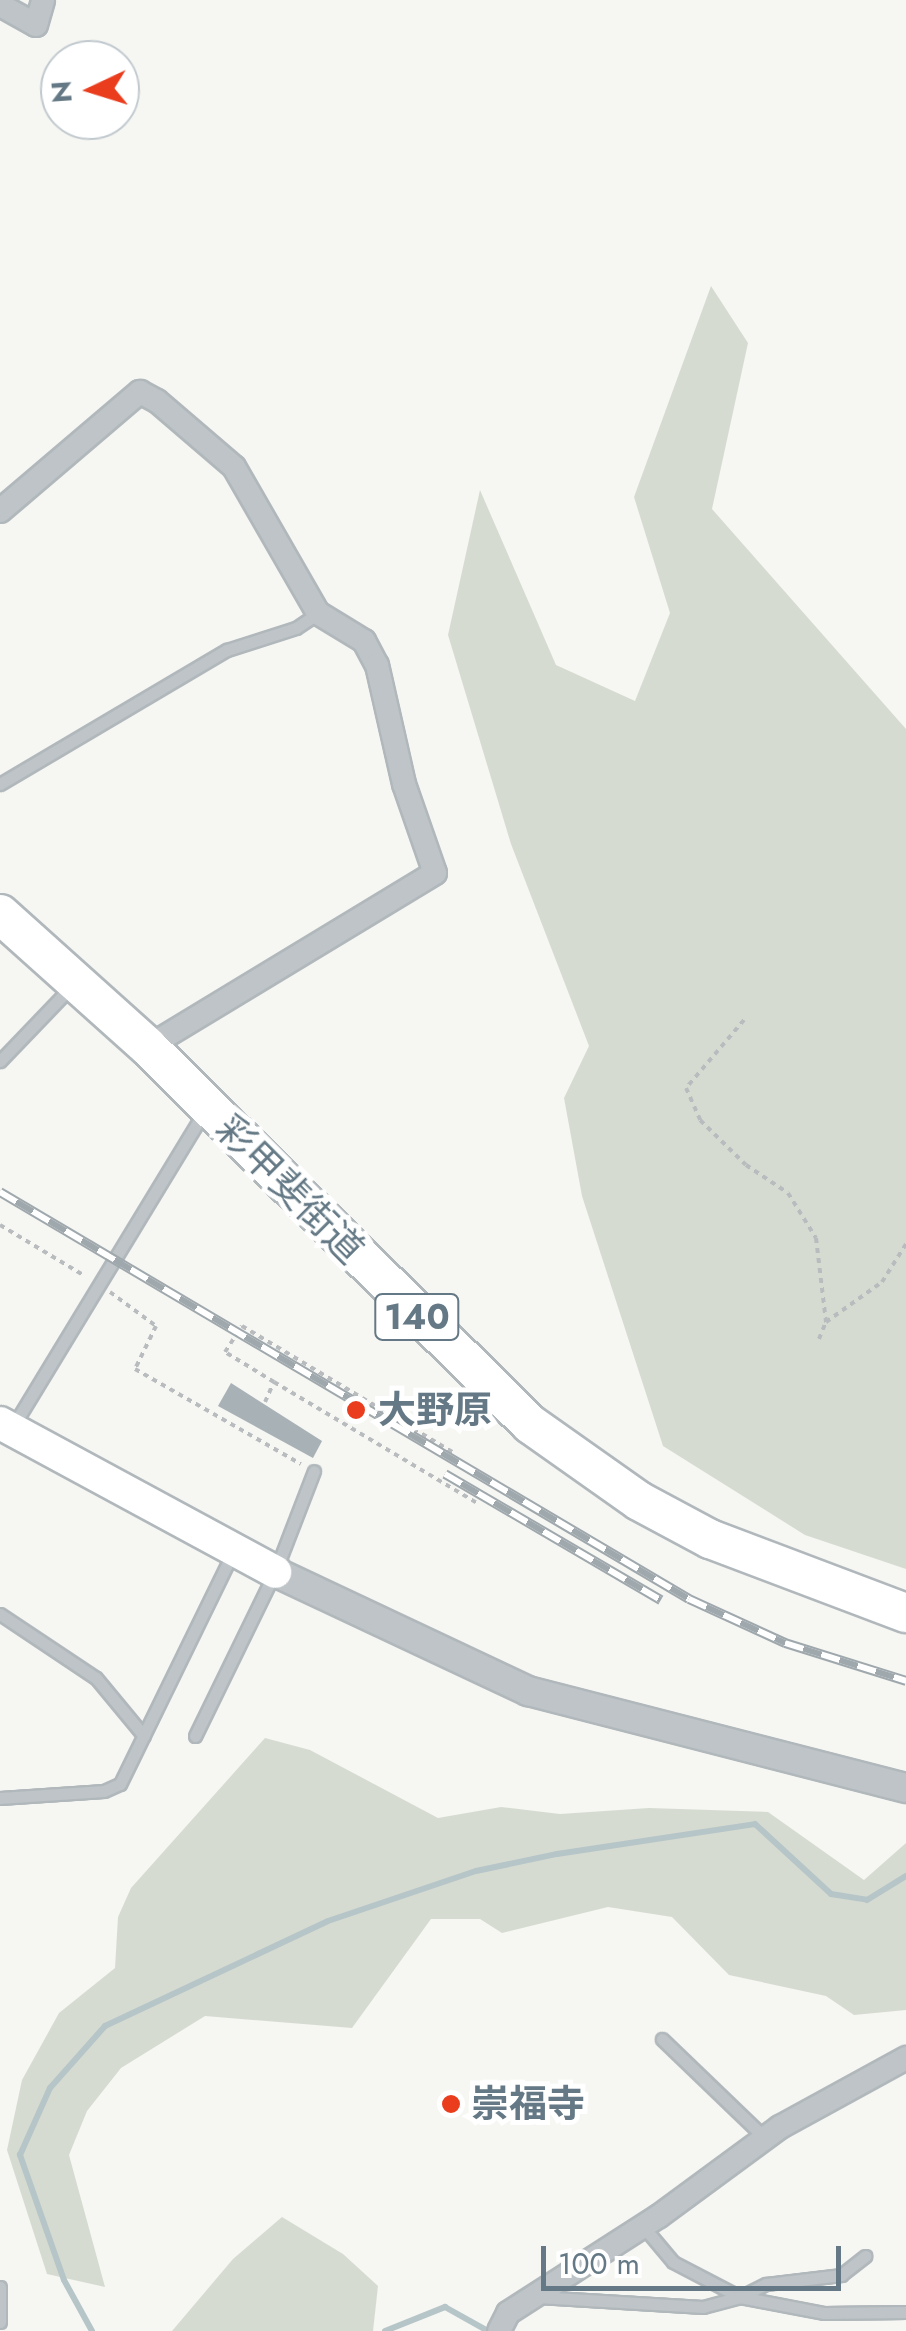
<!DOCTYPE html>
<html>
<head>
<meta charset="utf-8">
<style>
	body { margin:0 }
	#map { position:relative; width:906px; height:2331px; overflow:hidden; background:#f6f6f2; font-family:Jost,"Noto Sans JP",sans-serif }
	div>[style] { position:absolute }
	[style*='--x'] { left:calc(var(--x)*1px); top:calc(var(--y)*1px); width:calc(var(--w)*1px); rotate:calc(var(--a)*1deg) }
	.green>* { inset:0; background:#d6dbd1 }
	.stream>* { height:6px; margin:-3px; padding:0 3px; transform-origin:3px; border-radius:3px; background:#b6c5c8 }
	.building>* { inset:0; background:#a7b1b6 }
	.path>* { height:4px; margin-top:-2px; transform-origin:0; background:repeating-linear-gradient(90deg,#b8bcbe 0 5px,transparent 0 10px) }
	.roads { filter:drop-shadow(2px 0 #b1b8bc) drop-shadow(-2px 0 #b1b8bc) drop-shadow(0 2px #b1b8bc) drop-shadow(0 -2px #b1b8bc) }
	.service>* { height:11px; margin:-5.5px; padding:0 5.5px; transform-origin:5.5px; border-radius:5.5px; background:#bec4c7 }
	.minor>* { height:22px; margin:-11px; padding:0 11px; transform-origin:11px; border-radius:11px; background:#bec4c7 }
	.tertiary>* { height:28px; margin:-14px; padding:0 14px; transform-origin:14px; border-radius:14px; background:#bec4c7 }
	.secondary>* { height:32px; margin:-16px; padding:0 16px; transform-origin:16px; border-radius:16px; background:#fff }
	.trunk>* { height:38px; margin:-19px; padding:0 19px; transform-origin:19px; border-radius:19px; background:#fff }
	.rail>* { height:10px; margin-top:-5px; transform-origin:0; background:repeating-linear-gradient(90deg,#fff 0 19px,#9fa8ad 0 38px); box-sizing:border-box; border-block:2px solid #9fa8ad }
	.dots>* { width:28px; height:28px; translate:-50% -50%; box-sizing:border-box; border:5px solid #fff; border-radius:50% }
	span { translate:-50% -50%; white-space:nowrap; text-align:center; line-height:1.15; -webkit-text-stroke:10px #fff; paint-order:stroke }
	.shield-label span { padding:2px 8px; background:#fff; border:2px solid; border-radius:8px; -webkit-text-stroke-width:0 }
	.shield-label { font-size:35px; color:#647985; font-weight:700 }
	.street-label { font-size:38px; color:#647985 }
	.poi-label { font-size:38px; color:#647985; font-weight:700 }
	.left { translate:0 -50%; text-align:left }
	.north { position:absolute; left:40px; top:40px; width:100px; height:100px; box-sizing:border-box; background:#fff; border:2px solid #c1c9ce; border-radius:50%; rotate:266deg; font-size:28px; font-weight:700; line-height:40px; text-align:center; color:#647985 }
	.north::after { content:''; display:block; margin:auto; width:35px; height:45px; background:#ea3d1e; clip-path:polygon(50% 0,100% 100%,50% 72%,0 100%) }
	.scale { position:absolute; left:541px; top:2246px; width:300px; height:45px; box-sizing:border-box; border:5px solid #647985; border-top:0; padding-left:12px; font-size:30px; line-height:35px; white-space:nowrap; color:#647985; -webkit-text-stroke:8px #fff; paint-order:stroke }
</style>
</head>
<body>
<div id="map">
	<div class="green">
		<i style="clip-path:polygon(711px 286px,748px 343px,712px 509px,906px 729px,906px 1569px,805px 1535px,663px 1446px,582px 1196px,564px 1098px,589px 1046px,511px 844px,448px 635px,480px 490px,556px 665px,635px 701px,670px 613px,634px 497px)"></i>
		<i style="clip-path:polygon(265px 1738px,310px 1750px,438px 1818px,501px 1807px,560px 1814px,649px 1808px,768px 1812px,864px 1880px,906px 1843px,906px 2010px,854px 2015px,826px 1996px,729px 1975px,672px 1917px,608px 1907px,502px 1933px,480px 1919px,431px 1919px,352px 2028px,205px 2016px,121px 2068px,87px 2111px,69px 2155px,105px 2287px,47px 2274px,7px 2150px,22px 2080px,59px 2013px,115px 1968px,118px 1917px,131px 1888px)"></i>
		<i style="clip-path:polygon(282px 2217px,343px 2254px,378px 2286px,373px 2331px,172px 2331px,233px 2259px)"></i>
	</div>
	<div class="stream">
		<i style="--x:92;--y:2331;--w:58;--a:-118.8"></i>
		<i style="--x:64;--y:2280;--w:133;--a:-109.4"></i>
		<i style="--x:20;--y:2155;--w:73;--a:-65.9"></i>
		<i style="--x:50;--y:2088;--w:83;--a:-48.4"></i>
		<i style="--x:105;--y:2026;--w:246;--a:-25.2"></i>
		<i style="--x:328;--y:1921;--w:156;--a:-18.7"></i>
		<i style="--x:476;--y:1871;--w:83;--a:-11.9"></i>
		<i style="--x:557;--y:1854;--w:200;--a:-8.6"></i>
		<i style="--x:755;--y:1824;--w:103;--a:42.6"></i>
		<i style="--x:831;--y:1894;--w:36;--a:9"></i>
		<i style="--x:867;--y:1900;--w:46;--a:-31.6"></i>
		<i style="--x:385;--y:2331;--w:65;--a:-21.8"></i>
		<i style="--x:445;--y:2307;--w:49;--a:29.2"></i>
	</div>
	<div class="building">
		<i style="clip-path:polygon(231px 1383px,322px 1441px,313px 1458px,218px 1406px)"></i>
	</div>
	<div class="path">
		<i style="--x:744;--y:1020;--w:89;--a:130.5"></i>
		<i style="--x:686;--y:1088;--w:35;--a:66"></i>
		<i style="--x:700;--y:1120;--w:64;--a:44.4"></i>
		<i style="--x:746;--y:1165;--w:50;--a:33.7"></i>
		<i style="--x:788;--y:1193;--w:53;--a:58.1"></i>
		<i style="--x:816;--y:1238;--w:85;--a:83.2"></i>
		<i style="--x:826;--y:1322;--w:69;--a:-35.5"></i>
		<i style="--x:882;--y:1282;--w:45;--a:-57.7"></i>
		<i style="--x:0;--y:1225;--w:99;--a:31"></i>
		<i style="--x:110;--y:1292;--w:57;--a:36.5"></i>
		<i style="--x:156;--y:1326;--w:48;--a:116"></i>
		<i style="--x:135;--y:1369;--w:191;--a:29.8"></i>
		<i style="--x:819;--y:1339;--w:18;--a:-68"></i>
		<i style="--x:274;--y:1382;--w:239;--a:30.8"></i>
		<i style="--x:265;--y:1402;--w:22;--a:-66"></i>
		<i style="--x:274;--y:1382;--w:57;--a:-148.5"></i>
		<i style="--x:225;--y:1352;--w:31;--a:-57"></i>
		<i style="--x:242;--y:1326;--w:249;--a:30.9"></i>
	</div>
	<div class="roads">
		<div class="service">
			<i style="--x:0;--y:784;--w:264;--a:-30.6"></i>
			<i style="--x:227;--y:650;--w:72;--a:-17.7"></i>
			<i style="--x:296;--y:628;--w:27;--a:-34"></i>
			<i style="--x:0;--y:1061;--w:105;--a:-46.2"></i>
			<i style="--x:12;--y:1428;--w:372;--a:-58.7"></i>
			<i style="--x:0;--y:1614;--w:115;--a:33.7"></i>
			<i style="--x:96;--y:1678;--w:75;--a:50.4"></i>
			<i style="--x:195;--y:1736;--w:182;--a:-64"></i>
			<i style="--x:275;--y:1572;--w:108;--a:-68.9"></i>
			<i style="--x:0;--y:1798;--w:104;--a:-3.9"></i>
			<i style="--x:104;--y:1791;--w:17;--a:-24"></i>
			<i style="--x:120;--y:1784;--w:258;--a:-64"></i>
			<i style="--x:662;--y:2039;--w:141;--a:43.9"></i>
			<i style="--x:642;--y:2225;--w:48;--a:50"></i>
			<i style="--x:673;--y:2262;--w:76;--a:27.6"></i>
			<i style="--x:740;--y:2297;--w:29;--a:-27"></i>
			<i style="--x:766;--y:2284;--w:76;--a:-6.8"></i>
			<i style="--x:841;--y:2275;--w:31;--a:-38"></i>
			<i style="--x:0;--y:2287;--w:35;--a:90"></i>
			<i style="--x:538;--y:2297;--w:165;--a:3.5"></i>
			<i style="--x:703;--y:2307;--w:38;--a:-15"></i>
			<i style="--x:740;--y:2297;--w:86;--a:10.8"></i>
			<i style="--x:824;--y:2313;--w:82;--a:-0.7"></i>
		</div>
		<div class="minor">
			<i style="--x:0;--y:5;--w:41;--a:29.1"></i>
			<i style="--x:36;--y:25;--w:26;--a:-74"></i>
			<i style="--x:0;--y:511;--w:184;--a:-40.4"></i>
			<i style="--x:140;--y:392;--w:19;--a:28"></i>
			<i style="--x:157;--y:401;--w:101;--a:40.6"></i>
			<i style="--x:234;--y:467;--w:168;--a:60.1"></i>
			<i style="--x:318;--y:613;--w:54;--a:31.3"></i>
			<i style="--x:364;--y:641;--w:27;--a:62"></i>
			<i style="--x:377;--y:665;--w:122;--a:77.2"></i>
			<i style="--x:404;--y:784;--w:94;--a:70.8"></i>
			<i style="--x:435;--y:873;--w:336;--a:148.8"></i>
			<i style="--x:499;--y:2331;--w:20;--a:-63"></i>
			<i style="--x:508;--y:2313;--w:179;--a:-32.7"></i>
			<i style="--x:659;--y:2216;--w:150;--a:-36.3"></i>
			<i style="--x:780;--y:2127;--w:144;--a:-28.7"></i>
		</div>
		<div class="tertiary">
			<i style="--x:275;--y:1572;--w:280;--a:25.2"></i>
			<i style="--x:528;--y:1691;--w:390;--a:14.4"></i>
		</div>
		<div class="secondary">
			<i style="--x:0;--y:1423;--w:313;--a:28.4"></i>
		</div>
		<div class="trunk">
			<i style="--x:0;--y:914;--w:199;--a:41.9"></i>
			<i style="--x:148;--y:1047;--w:537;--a:44.62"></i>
			<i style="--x:530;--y:1424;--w:133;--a:35.2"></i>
			<i style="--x:639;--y:1501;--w:81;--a:28.2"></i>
			<i style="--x:710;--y:1539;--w:210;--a:20.7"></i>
		</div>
	</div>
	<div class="rail">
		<i style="--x:0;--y:1192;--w:800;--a:30.57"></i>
		<i style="--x:689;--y:1599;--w:106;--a:24.6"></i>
		<i style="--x:785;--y:1643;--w:127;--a:17.4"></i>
		<i style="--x:445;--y:1474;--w:250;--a:30.3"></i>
	</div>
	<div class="dots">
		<i style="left:356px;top:1410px;background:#ea3d1e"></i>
		<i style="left:451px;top:2104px;background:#ea3d1e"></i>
	</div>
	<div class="shield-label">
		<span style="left:417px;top:1317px">140</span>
	</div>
	<div class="street-label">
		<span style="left:290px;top:1189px;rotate:45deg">彩甲斐街道</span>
	</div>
	<div class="poi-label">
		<span class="left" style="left:378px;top:1410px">大野原</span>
		<span class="left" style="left:471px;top:2104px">崇福寺</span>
	</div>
	<div class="north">N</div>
	<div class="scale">100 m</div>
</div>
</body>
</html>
